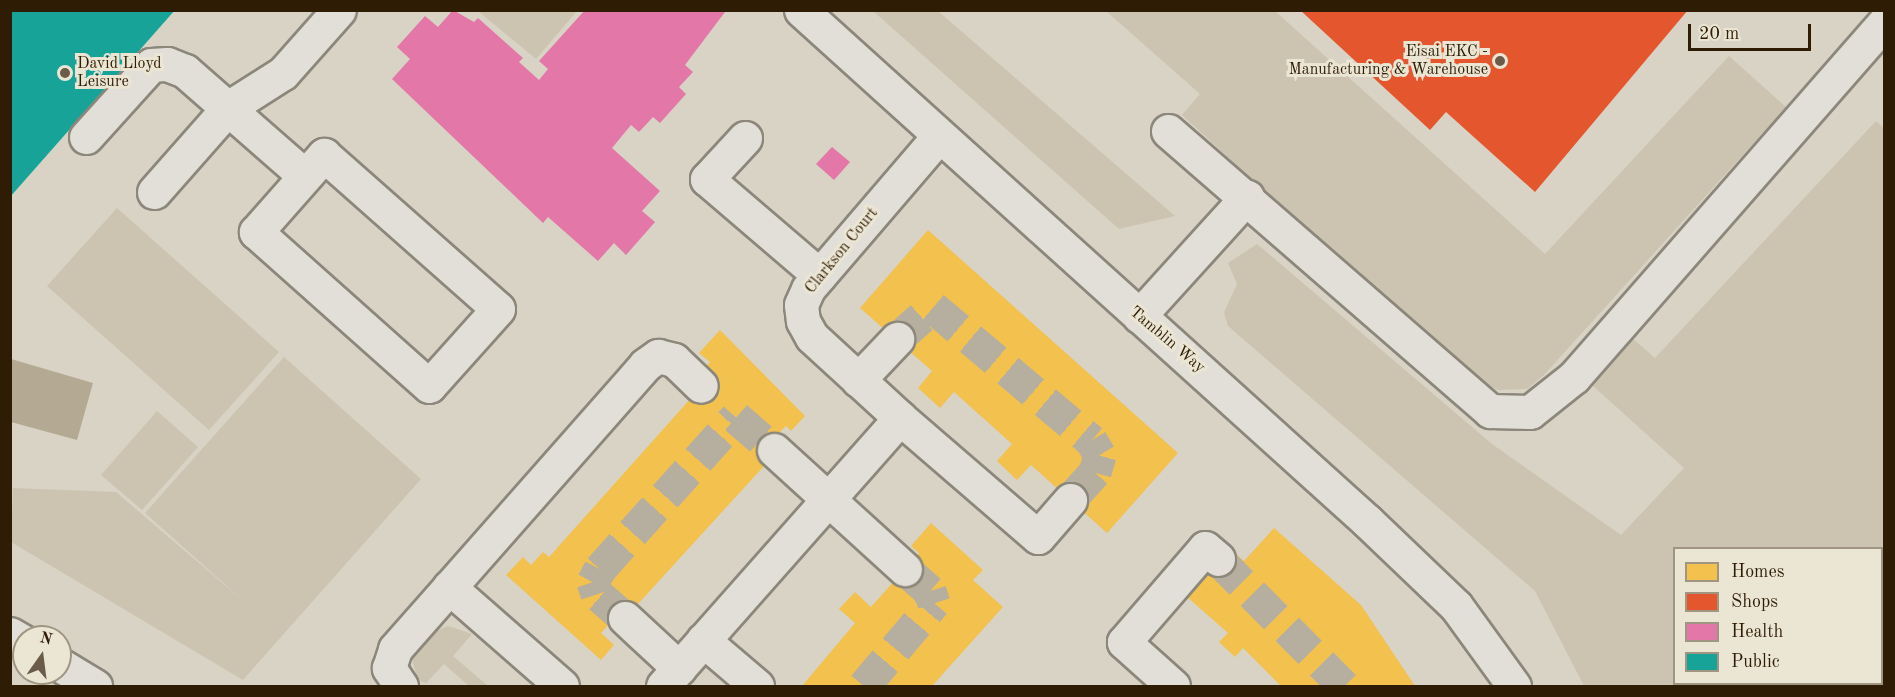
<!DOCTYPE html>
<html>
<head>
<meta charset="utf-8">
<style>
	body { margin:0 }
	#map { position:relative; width:1895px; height:697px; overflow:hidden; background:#d8d3c5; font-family:"Old Standard TT",serif }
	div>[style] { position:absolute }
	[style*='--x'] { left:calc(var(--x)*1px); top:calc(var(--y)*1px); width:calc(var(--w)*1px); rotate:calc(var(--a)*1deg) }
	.green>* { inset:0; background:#ccc4b0 }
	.water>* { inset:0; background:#b4a993 }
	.homes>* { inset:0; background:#f2c14e }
	.shops>* { inset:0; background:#e4572e }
	.health>* { inset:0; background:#e377a8 }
	.public>* { inset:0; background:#17a398 }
	.minor-tunnel>* { height:33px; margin-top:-16.5px; transform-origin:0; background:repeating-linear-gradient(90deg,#b6ae9e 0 33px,transparent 0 49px) }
	.roads { filter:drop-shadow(2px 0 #8c877b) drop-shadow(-2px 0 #8c877b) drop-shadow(0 2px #8c877b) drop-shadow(0 -2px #8c877b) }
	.minor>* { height:33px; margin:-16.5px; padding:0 16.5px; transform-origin:16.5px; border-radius:16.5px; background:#e2dfd8 }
	.dots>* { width:16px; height:16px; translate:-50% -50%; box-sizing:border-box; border:3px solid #ebe5d4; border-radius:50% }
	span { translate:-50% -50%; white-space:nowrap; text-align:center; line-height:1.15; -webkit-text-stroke:6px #ebe5d4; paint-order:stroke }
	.poi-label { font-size:16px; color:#2f1c04 }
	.right { translate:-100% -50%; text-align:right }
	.left { translate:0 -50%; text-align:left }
	.street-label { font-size:16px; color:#2f1c04 }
	.frame { position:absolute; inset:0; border:12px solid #2f1c04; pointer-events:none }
	.legend { position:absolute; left:1673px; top:547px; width:210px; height:138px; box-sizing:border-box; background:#ebe5d4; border:2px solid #a09581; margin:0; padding:8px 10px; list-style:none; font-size:18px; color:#2f1c04 }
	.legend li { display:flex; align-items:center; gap:12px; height:30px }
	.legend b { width:30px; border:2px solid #a09581 }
	.north { position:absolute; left:12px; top:625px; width:60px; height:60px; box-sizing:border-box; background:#ebe5d4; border:2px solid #a09581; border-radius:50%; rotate:14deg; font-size:16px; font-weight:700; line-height:24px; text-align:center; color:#2f1c04 }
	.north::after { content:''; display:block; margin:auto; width:21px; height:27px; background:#6a5c48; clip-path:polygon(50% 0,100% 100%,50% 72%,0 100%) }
	.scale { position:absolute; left:1688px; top:24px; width:123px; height:27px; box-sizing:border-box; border:3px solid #2f1c04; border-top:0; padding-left:8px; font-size:18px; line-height:21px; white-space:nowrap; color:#2f1c04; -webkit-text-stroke:4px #ebe5d4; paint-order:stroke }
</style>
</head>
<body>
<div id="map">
	<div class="green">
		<i style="clip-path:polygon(478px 11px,577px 11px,536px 59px)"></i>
		<i style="clip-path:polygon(873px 11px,938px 11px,1175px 216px,1119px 229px)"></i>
		<i style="clip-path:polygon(1106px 11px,1275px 11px,1545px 254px,1729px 56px,1786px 107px,1544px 375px,1527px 389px,1498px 390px,1464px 374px,1182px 115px,1200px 94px)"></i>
		<i style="clip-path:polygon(1876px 121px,1884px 128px,1884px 580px,1882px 584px,1882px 548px,1674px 548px,1674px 684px,1794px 686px,1584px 686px,1535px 591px,1228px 326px,1224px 312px,1237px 284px,1228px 263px,1257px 244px,1492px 444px,1621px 535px,1684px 468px,1592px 385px,1631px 337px,1655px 358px)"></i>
		<i style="clip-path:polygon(117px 208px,279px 352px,209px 430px,47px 286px)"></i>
		<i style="clip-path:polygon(284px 357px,421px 479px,243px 680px,11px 542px,13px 488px,116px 492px,247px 604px,145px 513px)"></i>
		<i style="clip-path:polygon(157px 411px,198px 447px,142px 510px,101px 475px)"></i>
		<i style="clip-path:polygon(448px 626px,472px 634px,453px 656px,488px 686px,469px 686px,444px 664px,426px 683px,418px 680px,412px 659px,417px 650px,433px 632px)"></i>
	</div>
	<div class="water">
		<i style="clip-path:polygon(11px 359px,93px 383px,77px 440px,11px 422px)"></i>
	</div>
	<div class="homes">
		<i style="clip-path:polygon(928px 230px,1178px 453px,1107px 533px,1031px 465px,1017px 480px,997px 461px,1012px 444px,954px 392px,940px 408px,918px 388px,932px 371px,860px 308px)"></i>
		<i style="clip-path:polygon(720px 330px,805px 416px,791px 431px,786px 426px,779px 433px,785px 438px,774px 455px,616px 628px,611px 622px,601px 633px,614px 645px,601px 660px,506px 575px,523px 557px,531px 565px,543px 552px,549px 557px,692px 397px,696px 376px,710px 362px,699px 353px)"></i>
		<i style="clip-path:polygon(931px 523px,983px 570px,973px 580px,1003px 607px,932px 686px,802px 686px,855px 623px,839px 609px,855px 592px,871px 607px,919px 553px,911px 546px)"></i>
		<i style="clip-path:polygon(1274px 528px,1361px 605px,1415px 686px,1281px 686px,1243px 648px,1235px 657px,1219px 642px,1228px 633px,1186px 596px,1229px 548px,1244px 561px)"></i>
	</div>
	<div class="shops">
		<i style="clip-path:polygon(1300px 10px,1688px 10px,1535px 192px,1446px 112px,1430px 130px)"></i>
	</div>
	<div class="health">
		<i style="clip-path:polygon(453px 10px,474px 22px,478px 18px,523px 58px,519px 62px,539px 80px,548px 69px,539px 61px,585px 10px,725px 12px,685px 65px,693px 72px,679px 87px,686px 94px,660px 123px,653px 117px,639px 132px,631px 125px,612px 148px,660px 191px,642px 211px,655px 222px,626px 255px,614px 243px,598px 261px,548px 217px,543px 223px,392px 79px,410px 59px,397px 47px,425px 16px,438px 27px)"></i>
		<i style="clip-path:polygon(832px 147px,850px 162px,834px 180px,816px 164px)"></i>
	</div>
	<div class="public">
		<i style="clip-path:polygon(10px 10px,175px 10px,10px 197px)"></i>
	</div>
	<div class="minor-tunnel">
		<i style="--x:897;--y:339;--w:48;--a:-41.6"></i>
		<i style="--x:933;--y:307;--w:207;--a:40.1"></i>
		<i style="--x:1091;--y:440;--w:17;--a:59"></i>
		<i style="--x:1100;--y:455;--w:18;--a:106"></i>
		<i style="--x:1095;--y:472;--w:38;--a:132"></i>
		<i style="--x:1218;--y:559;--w:179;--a:45.2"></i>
		<i style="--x:625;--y:618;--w:37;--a:-139"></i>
		<i style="--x:597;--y:594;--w:13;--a:-108"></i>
		<i style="--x:593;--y:582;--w:15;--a:-62"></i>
		<i style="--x:600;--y:569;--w:204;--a:-48.2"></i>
		<i style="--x:736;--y:417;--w:50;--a:41"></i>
		<i style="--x:864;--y:686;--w:109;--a:-49.9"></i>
		<i style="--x:934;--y:603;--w:13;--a:-108"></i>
		<i style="--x:930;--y:591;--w:33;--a:-139"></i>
	</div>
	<div class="roads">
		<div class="minor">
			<i style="--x:801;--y:10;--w:763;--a:42.08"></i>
			<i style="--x:1367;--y:521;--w:123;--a:43.7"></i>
			<i style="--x:1456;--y:606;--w:99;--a:54.1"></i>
			<i style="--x:1168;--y:131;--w:427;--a:41"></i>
			<i style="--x:1490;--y:411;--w:40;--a:1.4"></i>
			<i style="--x:1530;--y:412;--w:56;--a:-38.5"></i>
			<i style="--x:1574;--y:377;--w:471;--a:-48.8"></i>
			<i style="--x:939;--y:136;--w:201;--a:130.6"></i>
			<i style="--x:808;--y:289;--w:17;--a:114"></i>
			<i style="--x:801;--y:305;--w:16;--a:83"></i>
			<i style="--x:803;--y:321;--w:18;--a:61"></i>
			<i style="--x:812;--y:337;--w:120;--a:42.6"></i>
			<i style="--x:900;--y:418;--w:182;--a:40.8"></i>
			<i style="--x:1038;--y:537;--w:49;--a:-49.1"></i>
			<i style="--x:86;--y:137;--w:97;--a:-47.9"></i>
			<i style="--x:151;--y:65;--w:16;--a:-4"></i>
			<i style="--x:167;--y:64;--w:19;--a:21"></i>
			<i style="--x:185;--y:71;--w:159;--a:41.2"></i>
			<i style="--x:745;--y:138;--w:56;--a:132.8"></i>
			<i style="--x:707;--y:179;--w:148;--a:40.6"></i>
			<i style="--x:324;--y:155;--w:232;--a:41.5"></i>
			<i style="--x:498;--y:309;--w:103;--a:131.9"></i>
			<i style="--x:429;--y:386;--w:232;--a:-138.3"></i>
			<i style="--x:256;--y:232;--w:103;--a:-48.6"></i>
			<i style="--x:154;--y:192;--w:112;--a:-48.6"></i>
			<i style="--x:228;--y:108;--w:65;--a:-32.5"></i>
			<i style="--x:283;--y:73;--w:84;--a:-48.4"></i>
			<i style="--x:1139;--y:316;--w:161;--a:-47.8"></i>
			<i style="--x:858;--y:380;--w:57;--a:-46.4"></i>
			<i style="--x:774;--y:450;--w:177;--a:42.3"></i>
			<i style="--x:449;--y:587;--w:150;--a:41.2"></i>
			<i style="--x:625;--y:618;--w:74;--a:42.8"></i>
			<i style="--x:10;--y:634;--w:16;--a:30"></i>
			<i style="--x:703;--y:640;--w:71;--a:40.4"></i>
			<i style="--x:1882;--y:657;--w:4;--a:-63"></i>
			<i style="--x:60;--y:665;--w:41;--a:31"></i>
			<i style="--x:401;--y:686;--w:22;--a:-124"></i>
			<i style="--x:389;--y:668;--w:20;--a:-72"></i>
			<i style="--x:395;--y:649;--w:378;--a:-48.6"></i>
			<i style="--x:645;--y:365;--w:16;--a:-35"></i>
			<i style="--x:658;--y:356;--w:16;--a:14"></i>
			<i style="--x:674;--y:360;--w:37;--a:44"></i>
			<i style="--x:663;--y:686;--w:358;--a:-48.5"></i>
			<i style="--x:1173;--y:686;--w:66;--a:-138.1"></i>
			<i style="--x:1124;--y:642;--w:124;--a:-49.2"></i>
			<i style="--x:1205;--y:548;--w:17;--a:40"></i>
			<i style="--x:1854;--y:686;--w:4;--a:-34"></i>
		</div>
	</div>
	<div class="dots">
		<i style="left:1500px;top:61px;background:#6a5c48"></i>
		<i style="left:65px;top:73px;background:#6a5c48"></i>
	</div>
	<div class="poi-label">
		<span class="right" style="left:1488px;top:61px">Eisai EKC -<br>Manufacturing &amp; Warehouse</span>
		<span class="left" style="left:77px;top:73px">David Lloyd<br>Leisure</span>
	</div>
	<div class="street-label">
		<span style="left:842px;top:251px;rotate:-51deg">Clarkson Court</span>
		<span style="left:1167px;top:340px;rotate:40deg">Tamblin Way</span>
	</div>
	<div class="frame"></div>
	<ul class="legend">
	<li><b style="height:16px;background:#f2c14e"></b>Homes</li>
	<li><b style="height:16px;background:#e4572e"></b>Shops</li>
	<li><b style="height:16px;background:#e377a8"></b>Health</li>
	<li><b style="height:16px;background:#17a398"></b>Public</li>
	</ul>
	<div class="north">N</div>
	<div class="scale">20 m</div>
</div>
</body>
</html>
